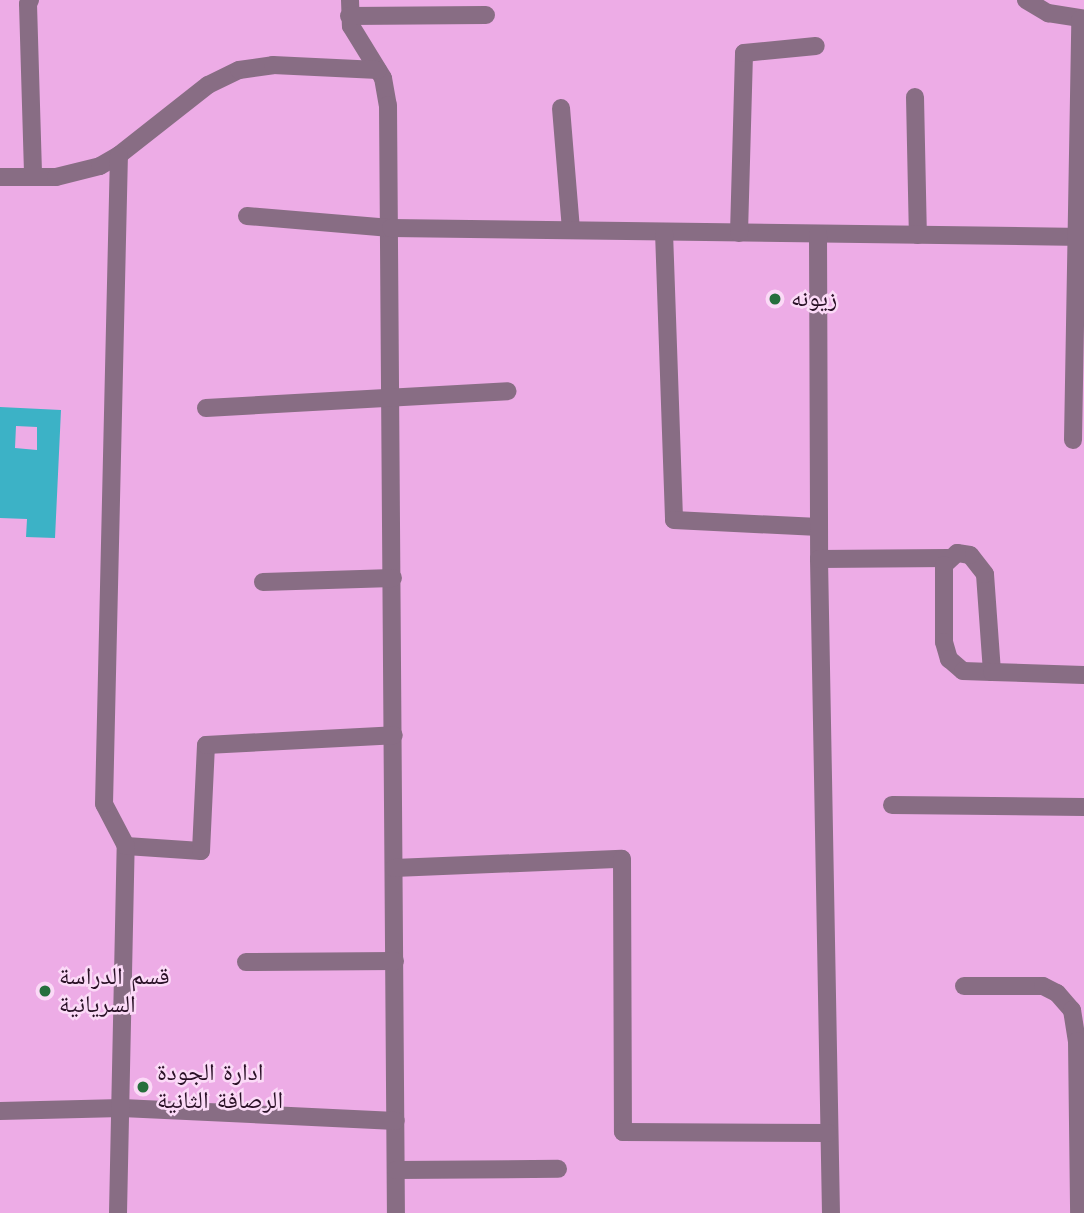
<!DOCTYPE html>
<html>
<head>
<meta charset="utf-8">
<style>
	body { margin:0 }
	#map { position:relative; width:1084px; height:1213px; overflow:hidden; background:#edace6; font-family:"Work Sans","Noto Naskh Arabic",sans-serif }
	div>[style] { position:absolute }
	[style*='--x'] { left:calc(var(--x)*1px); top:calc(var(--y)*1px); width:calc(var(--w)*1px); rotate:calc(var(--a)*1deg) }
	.building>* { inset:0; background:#3cb2c6 }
	.minor>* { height:18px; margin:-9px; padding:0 9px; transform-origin:9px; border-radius:9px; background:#886d84 }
	.dots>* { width:19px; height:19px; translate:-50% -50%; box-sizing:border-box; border:4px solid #fbdaf7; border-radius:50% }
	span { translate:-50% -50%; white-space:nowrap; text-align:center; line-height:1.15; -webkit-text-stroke:5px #fbdaf7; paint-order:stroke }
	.poi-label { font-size:24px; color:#281025 }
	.left { translate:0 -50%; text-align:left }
</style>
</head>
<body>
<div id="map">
	<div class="building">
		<i style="clip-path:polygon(evenodd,0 407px,61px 410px,55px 538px,26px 537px,27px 519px,0 518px,0 407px,16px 426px,37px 427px,37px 450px,15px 448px,16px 426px)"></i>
	</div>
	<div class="minor">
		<i style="--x:30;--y:0;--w:4;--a:117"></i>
		<i style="--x:28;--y:4;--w:173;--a:88.3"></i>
		<i style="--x:350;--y:0;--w:26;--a:88"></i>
		<i style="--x:351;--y:26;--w:61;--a:58.4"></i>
		<i style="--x:383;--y:78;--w:27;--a:80"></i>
		<i style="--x:388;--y:105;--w:1108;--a:89.59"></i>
		<i style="--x:1026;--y:0;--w:26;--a:31"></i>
		<i style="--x:1048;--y:13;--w:36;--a:9"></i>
		<i style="--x:349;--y:16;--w:137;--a:-0.4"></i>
		<i style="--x:915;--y:97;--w:138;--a:88.8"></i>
		<i style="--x:561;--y:108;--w:122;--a:85.3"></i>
		<i style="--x:0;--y:177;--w:56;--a:0"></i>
		<i style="--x:56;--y:177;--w:45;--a:-14"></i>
		<i style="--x:100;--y:166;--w:22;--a:-30"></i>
		<i style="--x:119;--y:155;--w:113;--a:-38.2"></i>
		<i style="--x:208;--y:85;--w:34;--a:-26"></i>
		<i style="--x:239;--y:70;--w:34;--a:-8"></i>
		<i style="--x:273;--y:65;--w:105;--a:2.7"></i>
		<i style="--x:247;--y:216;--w:144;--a:4.8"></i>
		<i style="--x:391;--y:228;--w:693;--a:0.74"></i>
		<i style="--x:664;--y:232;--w:288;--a:88"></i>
		<i style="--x:674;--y:520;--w:145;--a:2.8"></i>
		<i style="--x:739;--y:233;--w:180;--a:-88.4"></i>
		<i style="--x:744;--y:53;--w:72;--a:-5.6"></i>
		<i style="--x:818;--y:234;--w:325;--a:89.8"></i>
		<i style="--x:819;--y:559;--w:654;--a:88.95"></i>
		<i style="--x:206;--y:408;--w:302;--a:-3.2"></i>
		<i style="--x:1073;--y:440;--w:421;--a:-89"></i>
		<i style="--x:819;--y:559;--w:130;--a:-0.4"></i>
		<i style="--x:263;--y:582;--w:130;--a:-1.8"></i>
		<i style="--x:992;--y:672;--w:98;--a:-94.1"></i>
		<i style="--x:985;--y:574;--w:24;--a:-128"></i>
		<i style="--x:970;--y:555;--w:13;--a:-171"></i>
		<i style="--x:957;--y:553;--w:18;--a:137"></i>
		<i style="--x:944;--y:565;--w:77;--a:90"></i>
		<i style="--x:944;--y:642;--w:18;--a:74"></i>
		<i style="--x:949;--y:659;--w:18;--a:41"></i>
		<i style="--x:963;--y:671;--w:29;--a:2"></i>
		<i style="--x:992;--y:672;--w:92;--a:1.9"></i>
		<i style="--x:892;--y:805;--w:192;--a:0.6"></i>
		<i style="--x:126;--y:846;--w:75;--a:3.8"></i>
		<i style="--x:201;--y:851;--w:106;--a:-87.3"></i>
		<i style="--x:206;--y:745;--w:188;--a:-3"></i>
		<i style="--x:394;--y:868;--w:228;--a:-2.3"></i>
		<i style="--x:622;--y:859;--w:273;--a:89.8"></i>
		<i style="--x:623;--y:1132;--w:205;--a:0.3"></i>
		<i style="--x:246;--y:962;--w:149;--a:-0.4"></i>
		<i style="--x:964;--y:986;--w:79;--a:0"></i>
		<i style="--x:1043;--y:986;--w:16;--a:27"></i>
		<i style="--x:1057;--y:993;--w:23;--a:49"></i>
		<i style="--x:1072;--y:1010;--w:31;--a:81"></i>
		<i style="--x:1077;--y:1041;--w:172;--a:89.3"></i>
		<i style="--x:0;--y:1111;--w:122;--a:-1.4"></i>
		<i style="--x:122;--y:1108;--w:274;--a:2.7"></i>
		<i style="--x:396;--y:1170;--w:162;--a:-0.4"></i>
		<i style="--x:118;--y:1213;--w:367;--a:-88.8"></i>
		<i style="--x:126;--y:846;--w:47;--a:-117.6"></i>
		<i style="--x:104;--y:804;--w:649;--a:-88.68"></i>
	</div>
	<div class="dots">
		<i style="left:775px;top:299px;background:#266f3d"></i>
		<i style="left:45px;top:991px;background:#266f3d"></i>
		<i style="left:143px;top:1087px;background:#266f3d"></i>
	</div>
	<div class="poi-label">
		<span class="left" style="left:791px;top:299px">زيونه</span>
		<span class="left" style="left:59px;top:991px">قسم الدراسة<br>السريانية</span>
		<span class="left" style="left:157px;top:1087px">ادارة الجودة<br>الرصافة الثانية</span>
	</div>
</div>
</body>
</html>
